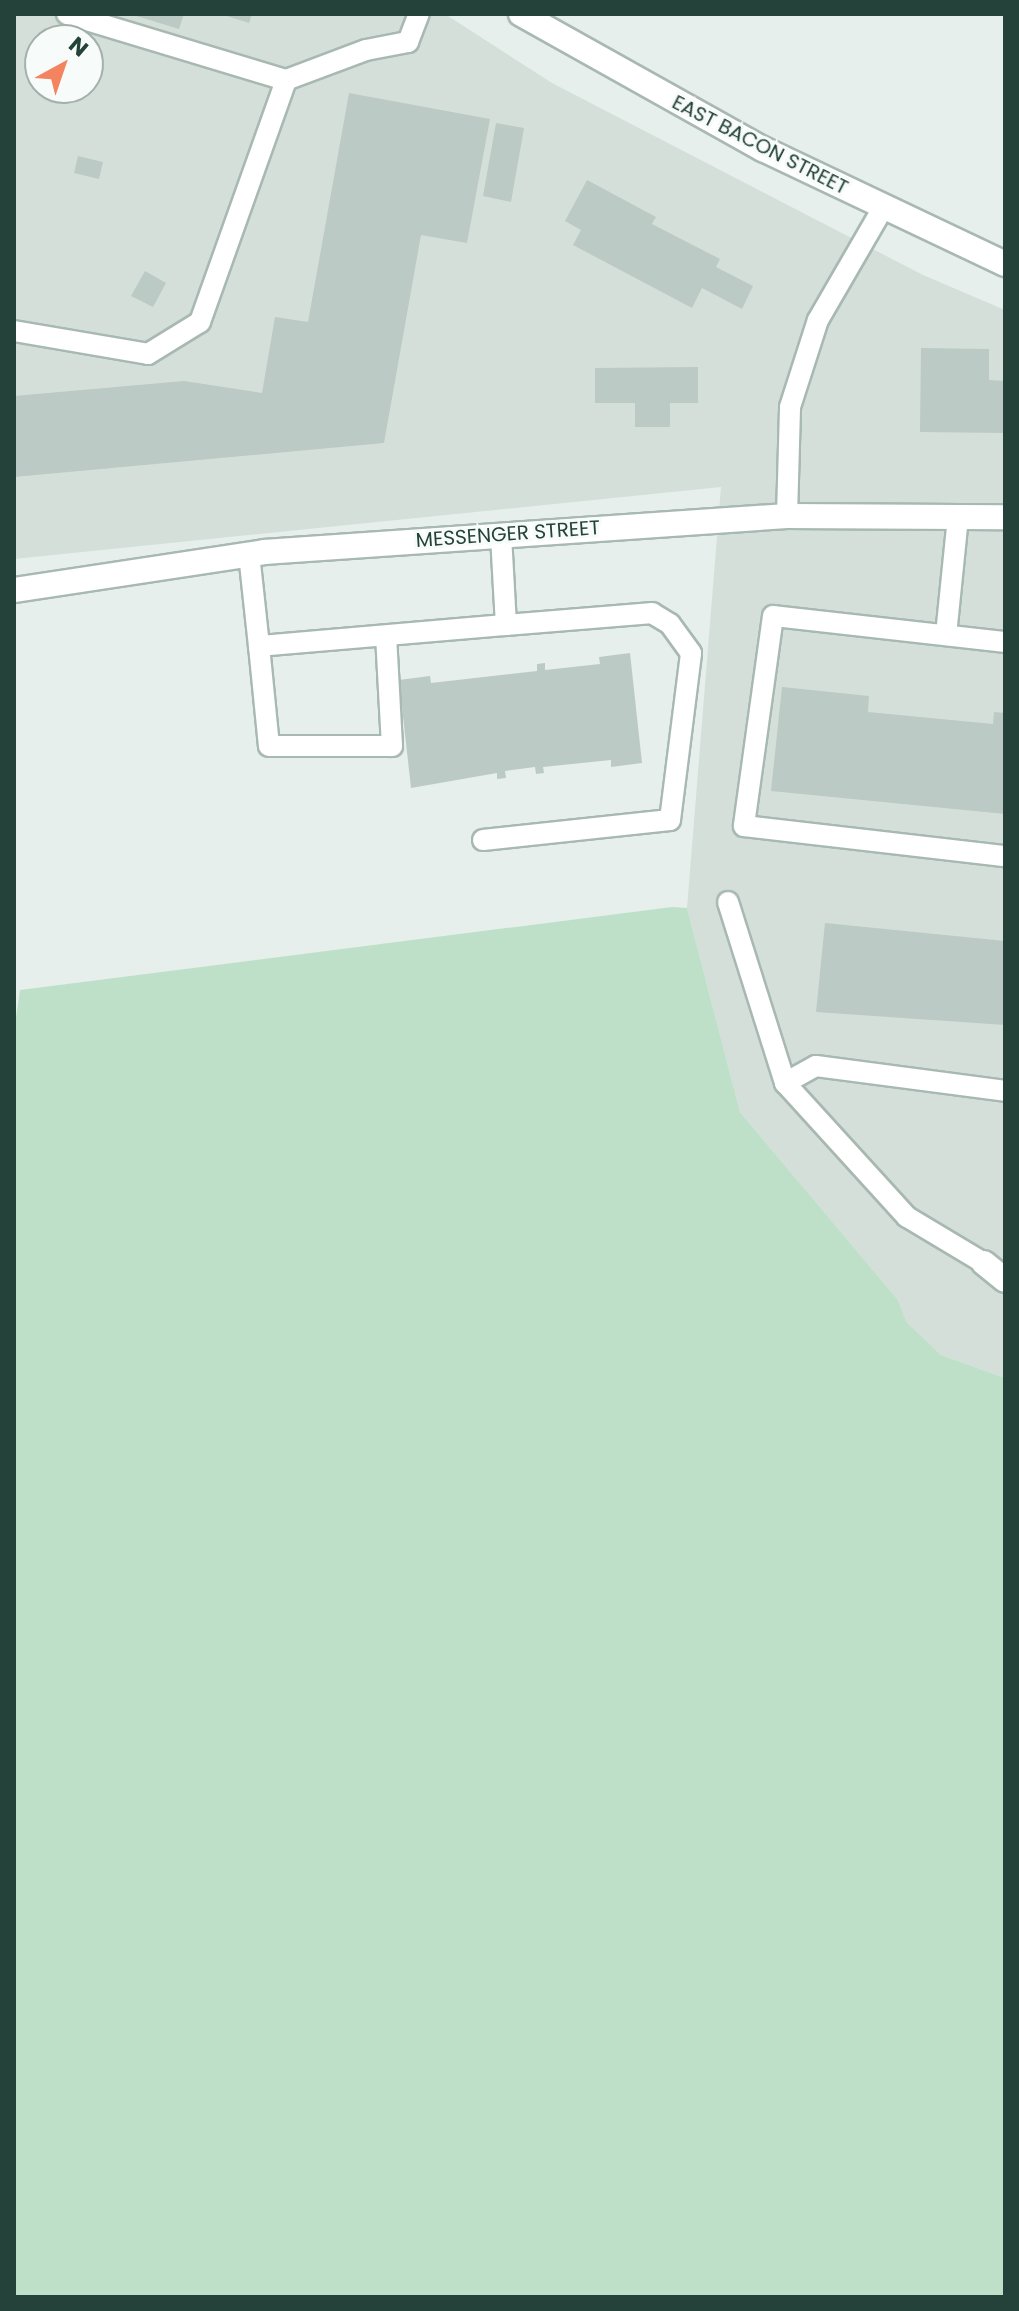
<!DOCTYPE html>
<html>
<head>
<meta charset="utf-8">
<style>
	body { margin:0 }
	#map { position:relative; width:1019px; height:2311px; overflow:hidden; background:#e6efeb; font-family:Poppins,sans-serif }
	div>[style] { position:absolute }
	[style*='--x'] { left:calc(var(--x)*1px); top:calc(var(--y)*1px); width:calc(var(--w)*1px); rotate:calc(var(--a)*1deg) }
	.built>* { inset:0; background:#d4dfda }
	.green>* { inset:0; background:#bfe0c8 }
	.building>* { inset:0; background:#bbcac4 }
	.roads { filter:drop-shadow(2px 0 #a8b8b2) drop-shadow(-2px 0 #a8b8b2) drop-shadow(0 2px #a8b8b2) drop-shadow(0 -2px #a8b8b2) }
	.service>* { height:20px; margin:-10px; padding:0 10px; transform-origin:10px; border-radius:10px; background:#fff }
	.minor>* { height:24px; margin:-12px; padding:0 12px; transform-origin:12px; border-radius:12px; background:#fff }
	.secondary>* { height:24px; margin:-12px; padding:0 12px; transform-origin:12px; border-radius:12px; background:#fff }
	span { translate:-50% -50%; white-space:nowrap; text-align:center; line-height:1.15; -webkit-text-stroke:6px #f7fbf9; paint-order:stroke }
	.street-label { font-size:20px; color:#24423a }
	.frame { position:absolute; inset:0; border:16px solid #24423a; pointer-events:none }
	.north { position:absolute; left:24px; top:24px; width:80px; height:80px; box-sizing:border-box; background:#f7fbf9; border:2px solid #a3b1ad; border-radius:50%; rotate:40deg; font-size:22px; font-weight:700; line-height:32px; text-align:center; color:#24423a }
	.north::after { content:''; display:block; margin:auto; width:28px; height:36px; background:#f4845f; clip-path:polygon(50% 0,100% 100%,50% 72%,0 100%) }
</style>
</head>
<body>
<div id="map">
	<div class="built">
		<i style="clip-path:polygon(evenodd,14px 14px,445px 14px,552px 83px,923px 275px,1005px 310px,1005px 1378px,941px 1355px,905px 1322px,898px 1300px,740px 1112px,687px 908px,721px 487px,14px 559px,14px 14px,40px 40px,88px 40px,88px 88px,40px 88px,40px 40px)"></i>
	</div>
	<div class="green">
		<i style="clip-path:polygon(672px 907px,687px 908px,740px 1112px,898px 1300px,906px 1322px,941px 1355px,1005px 1378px,1005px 2297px,14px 2297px,14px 1031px,20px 990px)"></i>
	</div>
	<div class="building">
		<i style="clip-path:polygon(130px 14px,184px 14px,179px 29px)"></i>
		<i style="clip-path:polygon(221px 14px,252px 14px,249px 23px)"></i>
		<i style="clip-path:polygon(349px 93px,490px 119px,467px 243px,421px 235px,384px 443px,14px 477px,14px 396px,184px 381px,262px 393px,275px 317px,308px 322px)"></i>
		<i style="clip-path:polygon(496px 123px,524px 128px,511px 202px,483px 196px)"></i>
		<i style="clip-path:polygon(78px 156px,103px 162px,99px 179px,74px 173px)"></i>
		<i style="clip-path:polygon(587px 180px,656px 217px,652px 224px,720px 259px,716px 267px,753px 286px,742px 309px,702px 288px,692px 308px,573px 245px,581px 230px,565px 221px)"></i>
		<i style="clip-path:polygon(145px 271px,166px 283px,153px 307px,131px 296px)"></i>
		<i style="clip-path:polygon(921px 348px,989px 349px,989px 380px,1005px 381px,1005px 433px,920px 432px)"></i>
		<i style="clip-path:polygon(698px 367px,698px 403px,670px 403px,670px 427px,635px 427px,635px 403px,595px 403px,595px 368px)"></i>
		<i style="clip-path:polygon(630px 653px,642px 763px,611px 767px,611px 760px,543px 767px,544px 773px,536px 774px,535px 767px,505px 771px,506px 778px,497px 779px,497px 773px,411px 788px,399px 680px,430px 676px,431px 683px,537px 671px,537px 664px,545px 663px,545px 670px,600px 664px,599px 657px)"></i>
		<i style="clip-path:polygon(782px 687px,869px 696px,868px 712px,993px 724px,994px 712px,1005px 713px,1005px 814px,771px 791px)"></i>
		<i style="clip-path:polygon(825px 923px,1005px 941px,1005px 1025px,816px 1012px)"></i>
	</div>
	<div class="roads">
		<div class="service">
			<i style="--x:67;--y:14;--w:229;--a:16.8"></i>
			<i style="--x:14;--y:331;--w:136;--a:9.7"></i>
			<i style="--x:148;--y:354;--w:61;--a:-31.6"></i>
			<i style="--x:200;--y:322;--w:257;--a:-70.4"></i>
			<i style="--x:286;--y:80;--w:85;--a:-20.6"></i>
			<i style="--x:366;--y:50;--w:43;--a:-10.8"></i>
			<i style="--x:408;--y:42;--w:30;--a:-69"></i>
			<i style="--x:787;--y:516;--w:109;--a:-88.4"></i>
			<i style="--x:790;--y:407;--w:91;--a:-72.2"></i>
			<i style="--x:818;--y:320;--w:129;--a:-59.9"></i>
			<i style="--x:249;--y:554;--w:93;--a:83.8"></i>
			<i style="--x:259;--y:646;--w:248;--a:-4.9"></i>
			<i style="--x:506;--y:625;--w:90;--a:-93.2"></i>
			<i style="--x:946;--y:635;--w:120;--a:-84.2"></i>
			<i style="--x:1005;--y:642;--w:233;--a:-173.6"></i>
			<i style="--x:773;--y:616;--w:212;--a:97.9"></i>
			<i style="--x:744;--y:826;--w:263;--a:6.6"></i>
			<i style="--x:259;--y:646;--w:100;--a:84.3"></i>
			<i style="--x:269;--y:746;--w:123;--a:0"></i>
			<i style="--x:392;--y:746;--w:110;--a:-93.1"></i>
			<i style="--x:483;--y:840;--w:188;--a:-6.1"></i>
			<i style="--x:670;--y:820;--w:168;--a:-82.8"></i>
			<i style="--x:691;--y:653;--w:36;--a:-126"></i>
			<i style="--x:670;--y:624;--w:21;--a:-149"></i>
			<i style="--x:652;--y:613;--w:146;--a:175.3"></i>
			<i style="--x:728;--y:902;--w:190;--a:72.5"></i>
			<i style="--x:984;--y:1263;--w:90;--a:-149.1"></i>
			<i style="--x:907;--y:1217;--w:181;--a:-132.3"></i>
			<i style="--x:785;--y:1083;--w:35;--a:-29"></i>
			<i style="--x:816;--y:1066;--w:191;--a:7.5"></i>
		</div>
		<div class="minor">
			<i style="--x:984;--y:1263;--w:27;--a:39"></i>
		</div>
		<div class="secondary">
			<i style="--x:521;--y:14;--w:277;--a:29.2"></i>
			<i style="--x:763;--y:149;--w:268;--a:25.4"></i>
			<i style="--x:14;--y:590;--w:253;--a:-8.6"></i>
			<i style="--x:264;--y:552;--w:524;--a:-3.94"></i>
			<i style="--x:787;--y:516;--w:218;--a:0.3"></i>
		</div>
	</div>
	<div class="street-label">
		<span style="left:760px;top:145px;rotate:27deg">EAST BACON STREET</span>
		<span style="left:508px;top:534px;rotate:-4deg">MESSENGER STREET</span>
	</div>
	<div class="frame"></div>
	<div class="north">N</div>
</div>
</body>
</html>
